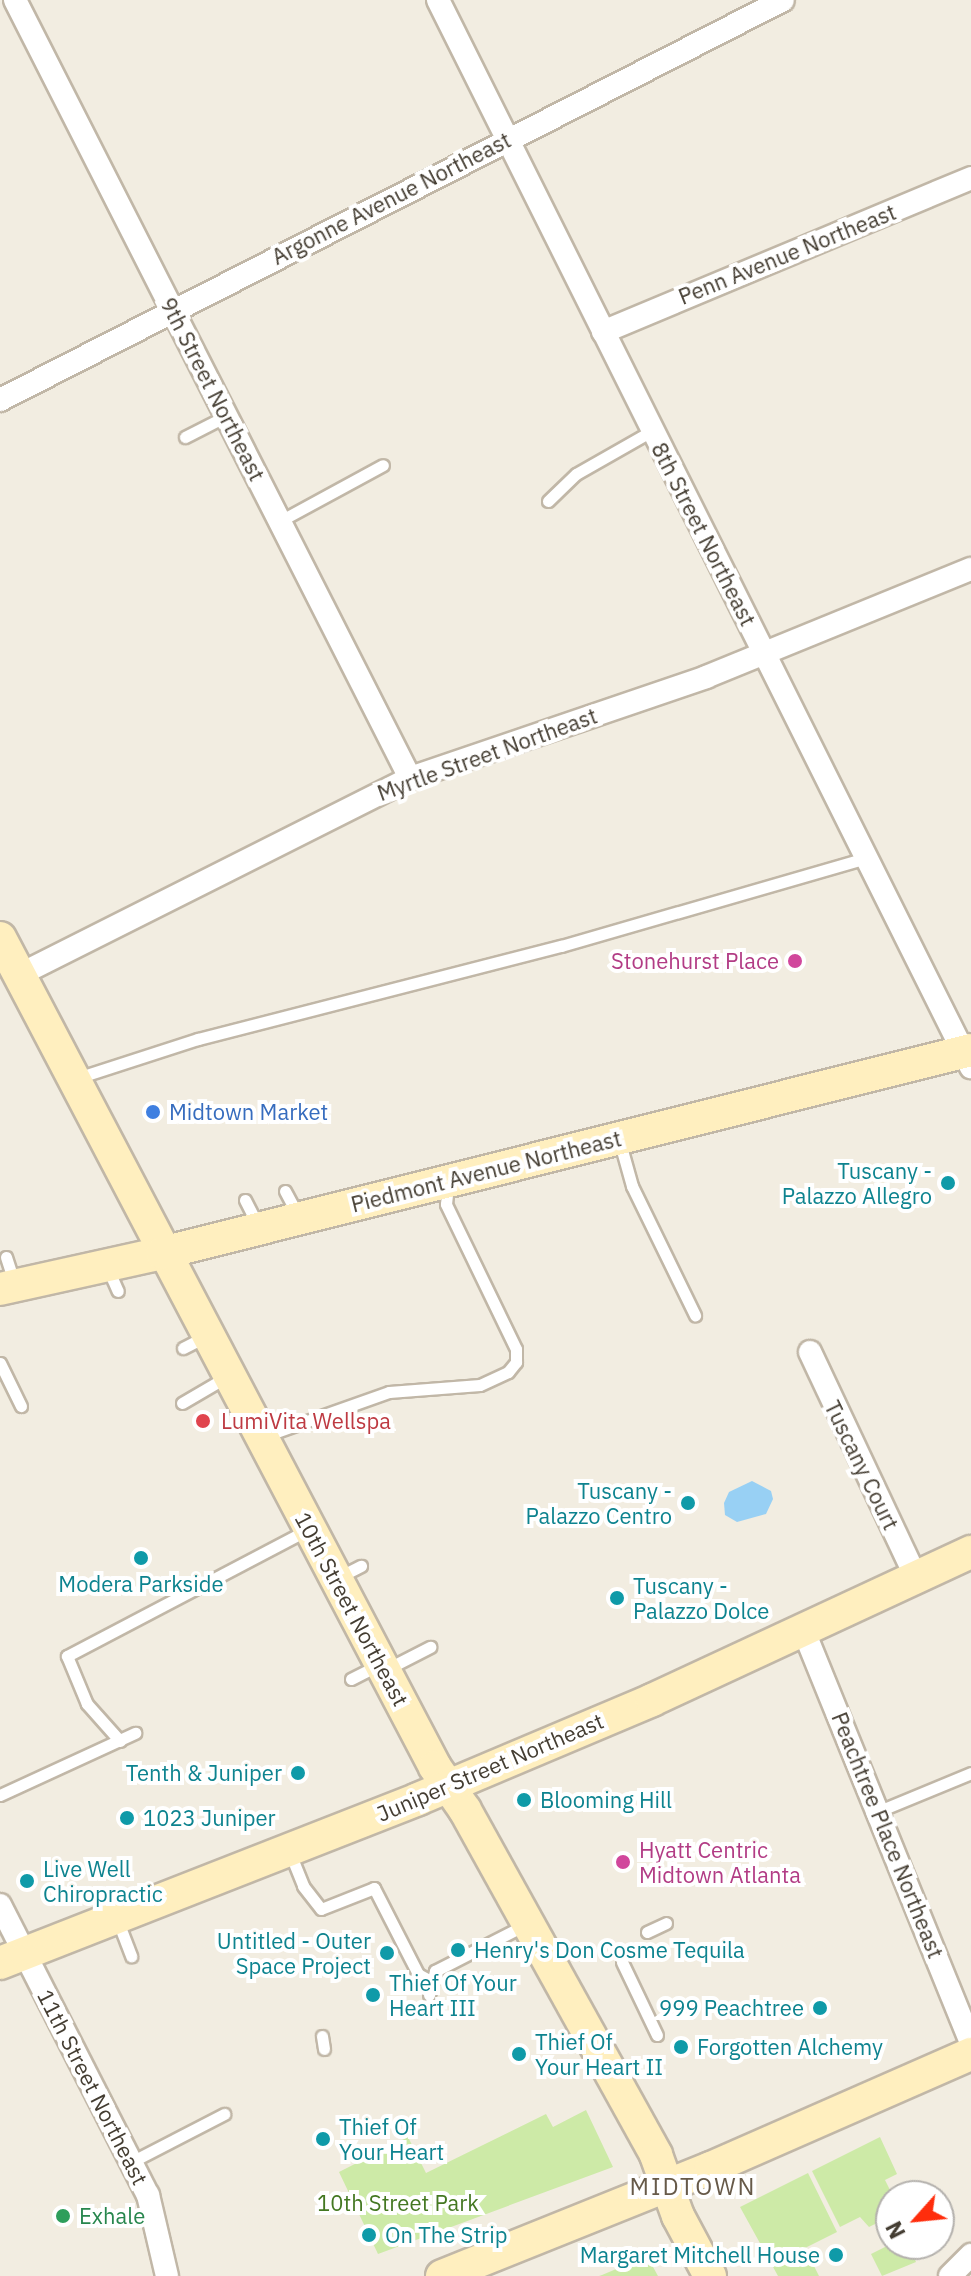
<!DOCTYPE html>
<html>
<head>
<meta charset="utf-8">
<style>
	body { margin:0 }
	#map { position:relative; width:971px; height:2276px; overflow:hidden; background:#f2ede1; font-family:"IBM Plex Sans",sans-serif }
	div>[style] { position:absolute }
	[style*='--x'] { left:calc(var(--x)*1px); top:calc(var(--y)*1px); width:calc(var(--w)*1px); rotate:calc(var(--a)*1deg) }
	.green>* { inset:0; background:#cdeaa7 }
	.water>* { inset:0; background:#98d0f4 }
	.roads { filter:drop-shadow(2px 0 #c1b7a7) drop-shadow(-2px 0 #c1b7a7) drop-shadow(0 2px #c1b7a7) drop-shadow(0 -2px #c1b7a7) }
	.lane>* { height:11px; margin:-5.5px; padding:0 5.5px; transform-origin:5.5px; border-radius:5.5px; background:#fff }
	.street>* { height:22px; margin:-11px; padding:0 11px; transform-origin:11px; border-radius:11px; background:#fff }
	.secondary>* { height:32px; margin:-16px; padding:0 16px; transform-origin:16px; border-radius:16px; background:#ffefbf }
	.dots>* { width:22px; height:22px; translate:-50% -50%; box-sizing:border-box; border:4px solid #fff; border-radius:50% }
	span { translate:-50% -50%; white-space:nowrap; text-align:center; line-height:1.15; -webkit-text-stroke:8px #fff; paint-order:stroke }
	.street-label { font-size:22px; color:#443d32 }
	.hotel-label { font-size:22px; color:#b23c85 }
	.right { translate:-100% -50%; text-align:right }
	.left { translate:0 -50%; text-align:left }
	.shop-label { font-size:22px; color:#366cbe }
	.culture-label { font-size:22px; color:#0d838f }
	.health-label { font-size:22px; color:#be3a42 }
	.park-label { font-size:22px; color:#447822 }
	.leisure-label { font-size:22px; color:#27864d }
	.neighbourhood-label { font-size:24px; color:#675a49; letter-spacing:2px }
	.north { position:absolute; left:875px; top:2180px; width:80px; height:80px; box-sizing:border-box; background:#fff; border:2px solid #b4b1ad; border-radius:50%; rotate:243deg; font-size:22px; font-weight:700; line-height:32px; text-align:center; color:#443d32 }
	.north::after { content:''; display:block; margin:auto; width:28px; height:36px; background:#ff2d0c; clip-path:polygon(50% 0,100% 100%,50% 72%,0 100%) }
</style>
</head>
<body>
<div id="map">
	<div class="green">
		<i style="clip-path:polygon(586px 2110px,613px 2167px,378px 2254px,339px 2172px,408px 2137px,426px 2173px,546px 2114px,553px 2127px)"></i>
		<i style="clip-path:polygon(880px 2137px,897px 2174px,885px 2180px,893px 2196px,891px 2216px,869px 2227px,860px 2217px,840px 2227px,812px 2171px)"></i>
		<i style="clip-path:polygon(808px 2173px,837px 2232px,805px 2248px,819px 2276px,778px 2276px,740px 2207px)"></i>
		<i style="clip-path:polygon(891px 2244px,908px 2244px,916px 2262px,882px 2276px,871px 2254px)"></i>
		<i style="clip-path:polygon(647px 2256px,658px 2276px,599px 2276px,602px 2275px)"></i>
	</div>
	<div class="water">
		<i style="clip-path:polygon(752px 1481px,771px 1491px,773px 1499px,766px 1514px,737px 1522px,725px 1515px,724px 1503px,729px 1492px)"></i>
	</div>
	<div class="roads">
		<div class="lane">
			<i style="--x:185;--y:437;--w:46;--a:-27.1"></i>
			<i style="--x:548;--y:501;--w:39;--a:-44"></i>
			<i style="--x:576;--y:474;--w:89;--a:-29.7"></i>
			<i style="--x:280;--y:521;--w:117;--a:-28.5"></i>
			<i style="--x:77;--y:1078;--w:127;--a:-17.9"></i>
			<i style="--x:198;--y:1039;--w:375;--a:-14.4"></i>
			<i style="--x:561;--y:946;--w:317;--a:-16.1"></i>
			<i style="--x:620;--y:1143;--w:45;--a:74.4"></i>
			<i style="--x:632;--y:1186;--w:144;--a:64"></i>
			<i style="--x:285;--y:1191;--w:26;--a:62"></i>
			<i style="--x:245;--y:1200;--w:27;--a:63"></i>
			<i style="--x:6;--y:1257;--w:29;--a:72"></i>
			<i style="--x:108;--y:1269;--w:24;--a:66"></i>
			<i style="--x:183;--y:1348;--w:27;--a:-27"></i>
			<i style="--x:0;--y:1363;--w:48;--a:64"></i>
			<i style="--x:182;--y:1403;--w:53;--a:-30.4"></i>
			<i style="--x:262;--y:1437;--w:135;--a:-19.5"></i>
			<i style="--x:389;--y:1392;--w:91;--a:-4.4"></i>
			<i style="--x:480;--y:1385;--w:31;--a:-25"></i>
			<i style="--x:508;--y:1372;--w:13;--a:-51"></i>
			<i style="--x:516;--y:1362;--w:13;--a:-90"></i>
			<i style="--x:516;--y:1349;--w:161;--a:-115.8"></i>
			<i style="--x:446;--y:1204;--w:20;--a:-84"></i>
			<i style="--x:337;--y:1578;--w:27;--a:-27"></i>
			<i style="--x:385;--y:1670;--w:51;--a:-27.1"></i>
			<i style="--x:351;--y:1679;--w:29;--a:-27"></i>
			<i style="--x:120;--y:1741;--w:50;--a:-131.7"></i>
			<i style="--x:87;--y:1704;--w:52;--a:-112.6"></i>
			<i style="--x:67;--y:1656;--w:273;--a:-27.7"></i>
			<i style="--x:0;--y:1795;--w:149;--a:-24.7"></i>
			<i style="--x:879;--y:1811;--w:100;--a:-22.4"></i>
			<i style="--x:290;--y:1853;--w:35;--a:68"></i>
			<i style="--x:303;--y:1886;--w:29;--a:52"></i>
			<i style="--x:321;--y:1909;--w:57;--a:-21.6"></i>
			<i style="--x:374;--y:1888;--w:97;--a:62.9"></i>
			<i style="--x:418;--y:1974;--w:13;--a:29"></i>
			<i style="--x:117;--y:1919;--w:40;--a:69"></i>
			<i style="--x:647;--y:1932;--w:21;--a:-25"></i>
			<i style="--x:622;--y:1962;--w:81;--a:64.4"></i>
			<i style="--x:429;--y:1995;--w:25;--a:-76"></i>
			<i style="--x:435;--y:1971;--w:103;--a:-27.1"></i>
			<i style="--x:322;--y:2036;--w:13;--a:81"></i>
			<i style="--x:131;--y:2162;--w:105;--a:-27.3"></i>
		</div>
		<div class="street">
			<i style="--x:15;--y:0;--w:873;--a:63.08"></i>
			<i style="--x:438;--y:0;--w:1193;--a:63.46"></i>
			<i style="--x:603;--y:332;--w:399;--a:-22.7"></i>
			<i style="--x:0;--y:400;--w:879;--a:-27.06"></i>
			<i style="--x:19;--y:975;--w:438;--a:-26.7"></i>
			<i style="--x:410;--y:778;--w:313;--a:-18.8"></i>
			<i style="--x:706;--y:677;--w:286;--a:-22.2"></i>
			<i style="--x:810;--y:1352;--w:249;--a:64.8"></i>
			<i style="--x:803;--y:1629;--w:446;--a:67.9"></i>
			<i style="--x:0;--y:1905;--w:326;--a:63"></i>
			<i style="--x:148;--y:2195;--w:83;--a:76.8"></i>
			<i style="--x:950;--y:2276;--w:30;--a:-45"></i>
		</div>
		<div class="secondary">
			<i style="--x:0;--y:938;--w:936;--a:62.31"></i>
			<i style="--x:435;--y:1767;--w:52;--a:55.1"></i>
			<i style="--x:465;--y:1810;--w:394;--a:61"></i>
			<i style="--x:656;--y:2155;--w:65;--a:70.2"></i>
			<i style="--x:678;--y:2216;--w:68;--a:61.9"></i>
			<i style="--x:0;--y:1289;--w:166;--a:-12.5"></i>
			<i style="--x:162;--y:1253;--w:834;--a:-14.09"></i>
			<i style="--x:0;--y:1963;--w:449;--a:-21.4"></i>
			<i style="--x:418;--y:1799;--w:254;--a:-22.9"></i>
			<i style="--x:652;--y:1700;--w:352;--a:-24.9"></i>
			<i style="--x:442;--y:2276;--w:290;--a:-21.9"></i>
			<i style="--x:711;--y:2168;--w:284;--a:-23.7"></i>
		</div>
	</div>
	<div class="dots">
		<i style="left:795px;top:961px;background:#d1479c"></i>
		<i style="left:153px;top:1112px;background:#3f7fe0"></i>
		<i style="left:948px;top:1183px;background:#0f9aa8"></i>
		<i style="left:203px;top:1421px;background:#e0444e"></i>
		<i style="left:688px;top:1503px;background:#0f9aa8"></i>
		<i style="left:141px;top:1558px;background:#0f9aa8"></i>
		<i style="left:617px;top:1598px;background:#0f9aa8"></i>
		<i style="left:298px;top:1773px;background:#0f9aa8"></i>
		<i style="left:524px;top:1800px;background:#0f9aa8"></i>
		<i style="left:127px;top:1818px;background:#0f9aa8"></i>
		<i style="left:623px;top:1862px;background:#d1479c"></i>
		<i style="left:27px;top:1881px;background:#0f9aa8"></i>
		<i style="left:458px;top:1950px;background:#0f9aa8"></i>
		<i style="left:387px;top:1953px;background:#0f9aa8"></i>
		<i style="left:373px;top:1995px;background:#0f9aa8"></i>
		<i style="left:820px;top:2008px;background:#0f9aa8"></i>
		<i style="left:681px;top:2047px;background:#0f9aa8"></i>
		<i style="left:519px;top:2054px;background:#0f9aa8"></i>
		<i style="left:323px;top:2139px;background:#0f9aa8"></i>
		<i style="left:63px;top:2216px;background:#2e9e5b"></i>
		<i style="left:369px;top:2235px;background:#0f9aa8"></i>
		<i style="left:836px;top:2255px;background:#0f9aa8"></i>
	</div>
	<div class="street-label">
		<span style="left:391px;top:198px;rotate:-27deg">Argonne Avenue Northeast</span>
		<span style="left:787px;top:254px;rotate:-22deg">Penn Avenue Northeast</span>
		<span style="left:213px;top:389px;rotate:63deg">9th Street Northeast</span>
		<span style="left:704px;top:534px;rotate:63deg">8th Street Northeast</span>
		<span style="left:487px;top:754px;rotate:-20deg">Myrtle Street Northeast</span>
		<span style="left:486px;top:1171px;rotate:-14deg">Piedmont Avenue Northeast</span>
		<span style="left:862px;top:1465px;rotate:64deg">Tuscany Court</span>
		<span style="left:352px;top:1609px;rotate:62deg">10th Street Northeast</span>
		<span style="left:490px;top:1767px;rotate:-23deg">Juniper Street Northeast</span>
		<span style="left:888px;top:1835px;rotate:68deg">Peachtree Place Northeast</span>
		<span style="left:93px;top:2087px;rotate:63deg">11th Street Northeast</span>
	</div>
	<div class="hotel-label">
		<span class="right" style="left:779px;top:961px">Stonehurst Place</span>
		<span class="left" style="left:639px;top:1862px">Hyatt Centric<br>Midtown Atlanta</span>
	</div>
	<div class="shop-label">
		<span class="left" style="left:169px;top:1112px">Midtown Market</span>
	</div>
	<div class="culture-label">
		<span class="right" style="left:932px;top:1183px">Tuscany -<br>Palazzo Allegro</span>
		<span class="right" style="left:672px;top:1503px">Tuscany -<br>Palazzo Centro</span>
		<span style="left:141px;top:1584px">Modera Parkside</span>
		<span class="left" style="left:633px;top:1598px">Tuscany -<br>Palazzo Dolce</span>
		<span class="right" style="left:282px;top:1773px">Tenth &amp; Juniper</span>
		<span class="left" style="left:540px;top:1800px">Blooming Hill</span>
		<span class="left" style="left:143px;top:1818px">1023 Juniper</span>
		<span class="left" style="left:43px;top:1881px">Live Well<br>Chiropractic</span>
		<span class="right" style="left:371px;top:1953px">Untitled - Outer<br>Space Project</span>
		<span class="left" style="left:474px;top:1950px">Henry's Don Cosme Tequila</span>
		<span class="left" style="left:389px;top:1995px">Thief Of Your<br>Heart III</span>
		<span class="right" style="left:804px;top:2008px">999 Peachtree</span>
		<span class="left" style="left:535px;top:2054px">Thief Of<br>Your Heart II</span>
		<span class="left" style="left:697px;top:2047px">Forgotten Alchemy</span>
		<span class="left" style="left:339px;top:2139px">Thief Of<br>Your Heart</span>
		<span class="left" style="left:385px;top:2235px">On The Strip</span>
		<span class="right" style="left:820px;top:2255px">Margaret Mitchell House</span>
	</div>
	<div class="health-label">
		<span class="left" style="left:221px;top:1421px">LumiVita Wellspa</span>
	</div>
	<div class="park-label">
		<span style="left:398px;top:2203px">10th Street Park</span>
	</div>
	<div class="leisure-label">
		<span class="left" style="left:79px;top:2216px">Exhale</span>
	</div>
	<div class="neighbourhood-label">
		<span style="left:693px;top:2187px">MIDTOWN</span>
	</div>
	<div class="north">N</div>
</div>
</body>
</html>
